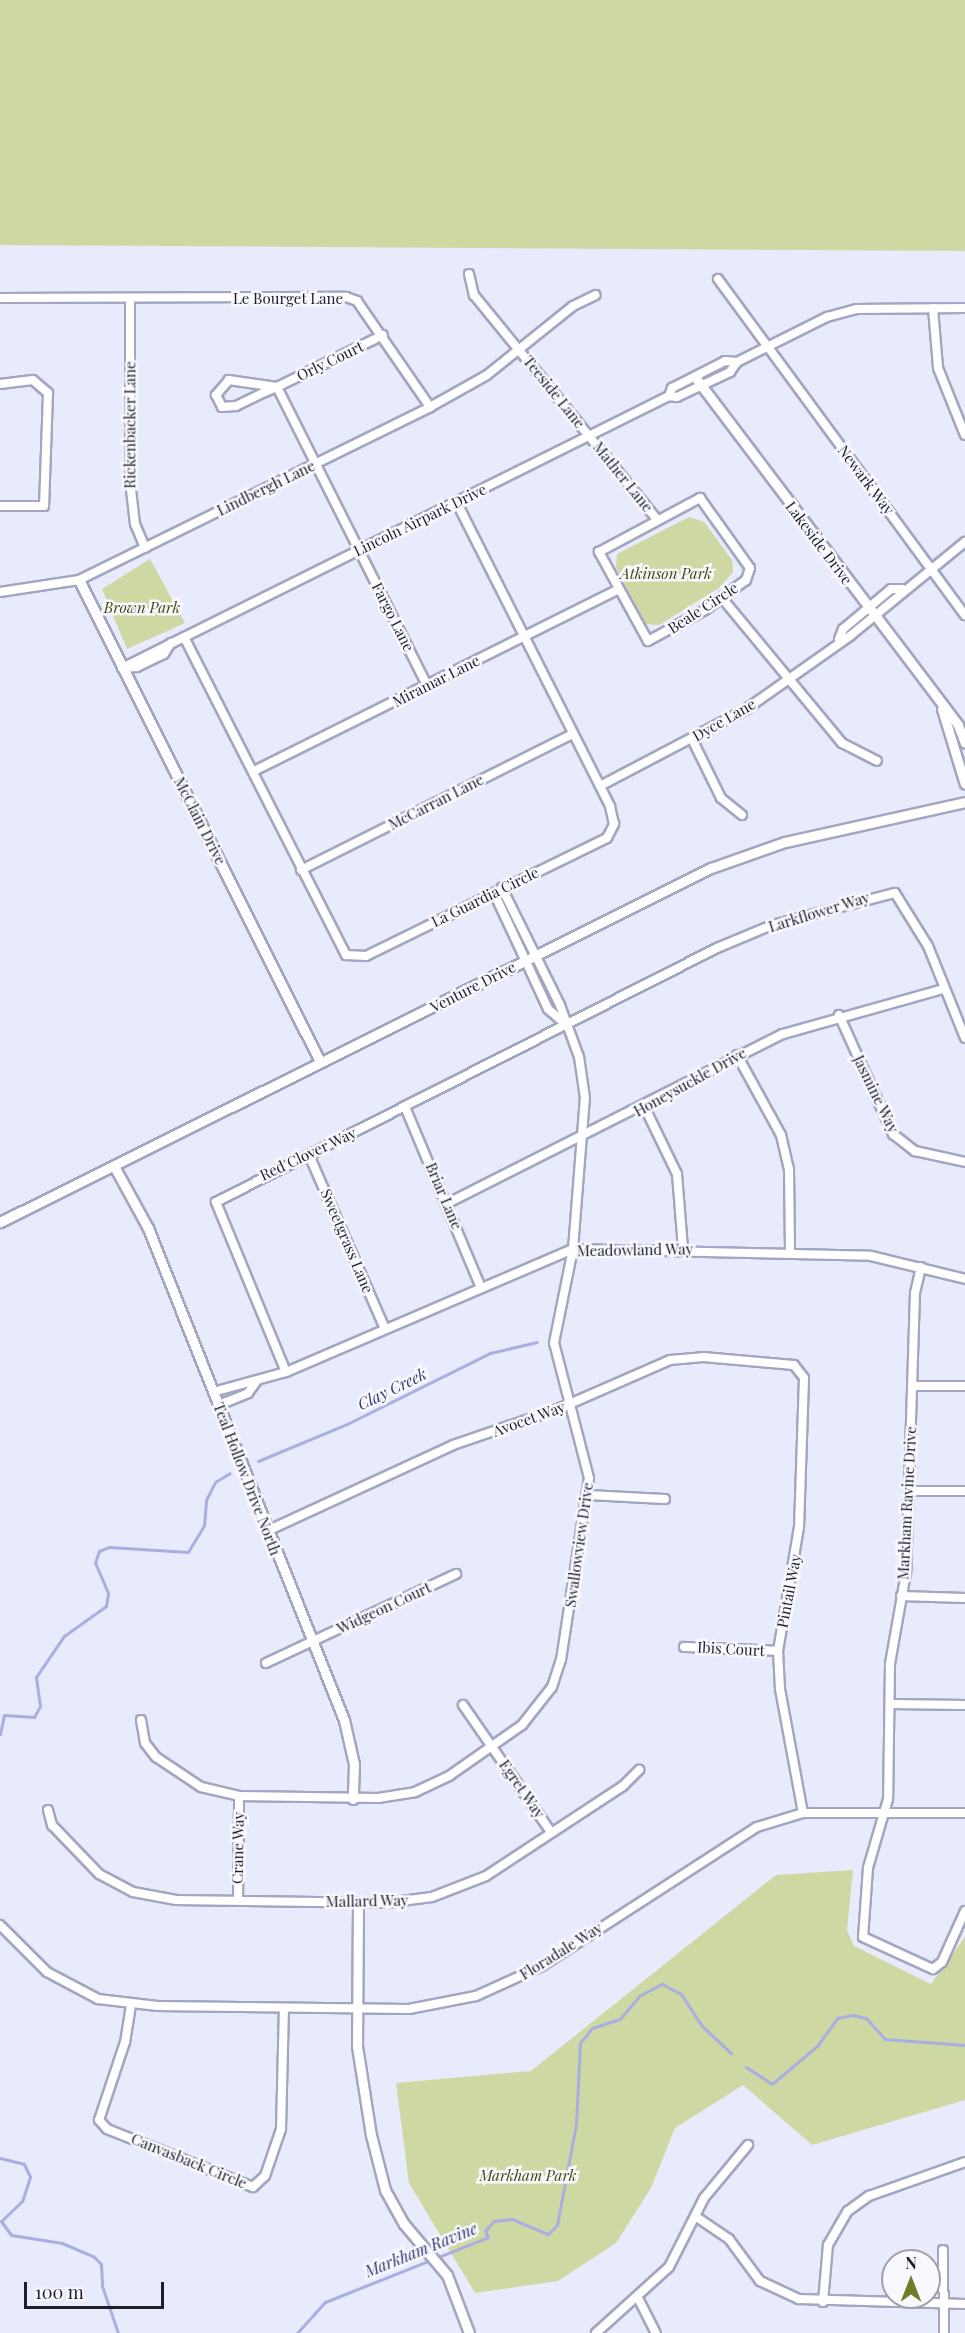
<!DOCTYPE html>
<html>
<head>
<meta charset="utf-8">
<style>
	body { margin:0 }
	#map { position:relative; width:965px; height:2333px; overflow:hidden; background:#e8ebfb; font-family:"Playfair Display",serif }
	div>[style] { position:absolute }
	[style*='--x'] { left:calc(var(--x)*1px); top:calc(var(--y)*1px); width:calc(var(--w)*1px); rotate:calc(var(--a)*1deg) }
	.green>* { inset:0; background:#ced8a3 }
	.stream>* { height:3px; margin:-1.5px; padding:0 1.5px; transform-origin:1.5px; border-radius:1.5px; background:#a9afe1 }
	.roads { filter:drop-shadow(2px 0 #a3a6c0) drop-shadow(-2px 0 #a3a6c0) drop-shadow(0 2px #a3a6c0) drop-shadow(0 -2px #a3a6c0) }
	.minor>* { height:8px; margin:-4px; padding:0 4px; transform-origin:4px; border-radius:4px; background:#fff }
	.tertiary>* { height:9px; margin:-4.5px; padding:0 4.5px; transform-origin:4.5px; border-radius:4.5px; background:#fff }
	span { translate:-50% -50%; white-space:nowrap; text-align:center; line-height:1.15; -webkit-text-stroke:5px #f8f9fe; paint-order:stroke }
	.street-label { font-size:15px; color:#1d1e28 }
	.park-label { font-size:15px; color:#424a0c; font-style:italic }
	.water-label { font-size:16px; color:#343571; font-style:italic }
	.north { position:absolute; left:881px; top:2249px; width:60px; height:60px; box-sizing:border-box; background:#f8f9fe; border:2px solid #a0a1a8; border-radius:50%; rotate:0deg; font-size:16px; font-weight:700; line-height:24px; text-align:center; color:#1d1e28 }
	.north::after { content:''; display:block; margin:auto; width:21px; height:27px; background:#707c28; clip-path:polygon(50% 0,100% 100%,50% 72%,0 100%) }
	.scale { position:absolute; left:24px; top:2282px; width:140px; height:27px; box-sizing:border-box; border:3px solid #1d1e28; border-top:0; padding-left:8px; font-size:18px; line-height:21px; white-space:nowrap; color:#1d1e28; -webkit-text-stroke:4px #f8f9fe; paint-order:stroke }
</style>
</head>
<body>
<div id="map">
	<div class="green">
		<i style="clip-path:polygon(0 0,965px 0,965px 251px,0 245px)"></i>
		<i style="clip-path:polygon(689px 517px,704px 522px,732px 560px,733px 572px,719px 588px,659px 625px,645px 624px,616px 567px,617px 554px)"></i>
		<i style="clip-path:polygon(150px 559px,185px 623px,127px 649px,102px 589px)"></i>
		<i style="clip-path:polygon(853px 1870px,847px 1930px,854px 1946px,931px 1984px,965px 1937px,965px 2100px,812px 2145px,743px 2085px,675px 2128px,651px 2188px,616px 2243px,558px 2281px,475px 2293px,409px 2183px,396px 2083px,531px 2071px,776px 1875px)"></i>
	</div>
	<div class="stream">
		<i style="--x:258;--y:1461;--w:96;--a:-22.6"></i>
		<i style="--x:347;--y:1424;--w:160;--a:-26.4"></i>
		<i style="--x:490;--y:1353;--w:48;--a:-13.2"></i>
		<i style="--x:0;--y:1734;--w:19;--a:-78"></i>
		<i style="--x:4;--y:1715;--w:30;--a:4"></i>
		<i style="--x:34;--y:1717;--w:13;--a:-61"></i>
		<i style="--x:40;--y:1706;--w:29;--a:-98"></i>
		<i style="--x:36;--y:1677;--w:50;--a:-55.7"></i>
		<i style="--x:64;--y:1636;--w:52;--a:-35.5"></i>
		<i style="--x:106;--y:1606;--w:13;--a:-81"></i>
		<i style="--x:108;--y:1593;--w:33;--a:-113"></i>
		<i style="--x:95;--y:1563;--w:13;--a:-72"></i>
		<i style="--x:99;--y:1551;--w:11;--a:-22"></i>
		<i style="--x:109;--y:1547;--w:79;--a:3.6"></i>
		<i style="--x:188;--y:1552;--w:31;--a:-59"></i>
		<i style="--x:204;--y:1525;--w:25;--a:-85"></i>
		<i style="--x:206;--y:1500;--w:20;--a:-63"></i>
		<i style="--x:215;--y:1482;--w:17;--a:-31"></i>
		<i style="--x:746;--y:2067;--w:31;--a:33"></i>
		<i style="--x:772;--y:2084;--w:59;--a:-40.2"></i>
		<i style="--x:817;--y:2046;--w:34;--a:-54"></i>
		<i style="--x:837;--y:2018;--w:15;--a:-11"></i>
		<i style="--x:852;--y:2015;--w:14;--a:12"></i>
		<i style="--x:866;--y:2018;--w:28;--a:48"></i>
		<i style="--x:885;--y:2039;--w:80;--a:4.3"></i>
		<i style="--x:0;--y:2158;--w:25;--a:14"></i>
		<i style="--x:24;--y:2164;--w:14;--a:65"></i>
		<i style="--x:30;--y:2177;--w:25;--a:108"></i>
		<i style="--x:22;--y:2201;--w:29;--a:136"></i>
		<i style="--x:1;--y:2221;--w:17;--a:54"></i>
		<i style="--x:11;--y:2235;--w:52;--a:8.9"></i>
		<i style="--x:62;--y:2243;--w:34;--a:23"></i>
		<i style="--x:93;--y:2256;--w:11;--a:45"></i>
		<i style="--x:101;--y:2264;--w:22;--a:87"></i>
		<i style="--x:102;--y:2286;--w:50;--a:71.2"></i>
		<i style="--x:297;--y:2333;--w:42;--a:-47.9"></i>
		<i style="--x:325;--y:2302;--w:175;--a:-21.7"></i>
		<i style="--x:488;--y:2237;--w:7;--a:-117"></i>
		<i style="--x:485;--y:2231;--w:13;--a:-48"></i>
		<i style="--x:494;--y:2221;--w:18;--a:-6"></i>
		<i style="--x:512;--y:2219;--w:39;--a:23"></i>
		<i style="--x:548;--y:2234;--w:13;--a:-45"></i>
		<i style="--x:557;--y:2225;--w:103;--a:-79.3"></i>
		<i style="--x:576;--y:2124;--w:81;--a:-87.2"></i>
		<i style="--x:580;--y:2043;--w:19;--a:-51"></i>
		<i style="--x:592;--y:2028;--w:29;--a:-18"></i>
		<i style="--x:620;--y:2019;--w:30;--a:-50"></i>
		<i style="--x:639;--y:1996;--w:26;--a:-28"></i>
		<i style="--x:662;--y:1984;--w:21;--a:28"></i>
		<i style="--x:681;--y:1994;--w:38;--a:57"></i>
		<i style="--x:702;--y:2026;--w:40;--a:43"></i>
	</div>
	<div class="roads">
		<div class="minor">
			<i style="--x:469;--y:274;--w:22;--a:77"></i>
			<i style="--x:474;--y:295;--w:289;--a:50.8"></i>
			<i style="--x:718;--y:279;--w:417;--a:53.7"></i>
			<i style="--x:0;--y:298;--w:346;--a:-0.2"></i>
			<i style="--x:346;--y:297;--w:12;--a:20"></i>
			<i style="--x:357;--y:301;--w:129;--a:55.4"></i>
			<i style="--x:130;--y:300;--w:181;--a:90"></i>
			<i style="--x:130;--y:481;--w:43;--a:83.4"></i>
			<i style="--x:135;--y:524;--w:26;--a:67"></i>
			<i style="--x:933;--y:308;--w:60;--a:85.2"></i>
			<i style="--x:938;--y:368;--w:72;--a:68.1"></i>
			<i style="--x:0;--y:384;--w:33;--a:-7"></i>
			<i style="--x:33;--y:380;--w:20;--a:41"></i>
			<i style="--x:48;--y:393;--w:113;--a:92"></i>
			<i style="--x:44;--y:506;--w:44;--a:180"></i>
			<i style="--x:277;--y:387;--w:334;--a:63.3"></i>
			<i style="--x:277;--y:387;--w:49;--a:-171.7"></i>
			<i style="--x:229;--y:380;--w:20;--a:131"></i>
			<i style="--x:216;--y:395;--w:13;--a:63"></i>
			<i style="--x:222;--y:407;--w:14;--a:-4"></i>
			<i style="--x:236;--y:406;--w:32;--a:-26"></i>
			<i style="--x:265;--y:392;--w:13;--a:-23"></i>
			<i style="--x:277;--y:387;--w:107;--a:-26.1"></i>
			<i style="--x:373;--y:340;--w:11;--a:-27"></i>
			<i style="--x:669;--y:396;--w:9;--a:-69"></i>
			<i style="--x:672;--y:388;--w:59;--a:-27"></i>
			<i style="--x:725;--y:361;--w:12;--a:5"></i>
			<i style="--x:737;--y:362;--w:101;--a:-26.6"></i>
			<i style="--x:827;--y:317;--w:31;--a:-15"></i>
			<i style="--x:857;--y:309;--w:108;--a:-0.5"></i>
			<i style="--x:700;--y:498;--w:86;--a:54.5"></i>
			<i style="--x:750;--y:568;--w:13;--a:108"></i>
			<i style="--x:746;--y:580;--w:51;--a:143.8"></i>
			<i style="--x:705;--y:610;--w:65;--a:151.5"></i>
			<i style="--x:648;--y:641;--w:102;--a:-118.8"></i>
			<i style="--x:599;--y:552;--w:115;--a:-28.1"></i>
			<i style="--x:0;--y:592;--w:80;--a:-8.6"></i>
			<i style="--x:79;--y:580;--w:391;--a:-26.2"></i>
			<i style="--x:430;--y:407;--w:65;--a:-29.3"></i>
			<i style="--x:487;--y:375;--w:110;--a:-38.7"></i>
			<i style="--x:573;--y:306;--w:25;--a:-26"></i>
			<i style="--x:722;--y:598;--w:188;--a:50.4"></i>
			<i style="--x:842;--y:743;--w:39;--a:27"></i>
			<i style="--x:184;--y:637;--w:357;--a:63"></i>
			<i style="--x:346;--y:955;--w:20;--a:3"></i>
			<i style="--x:366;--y:956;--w:268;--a:-26.1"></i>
			<i style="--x:607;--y:838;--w:16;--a:-63"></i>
			<i style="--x:614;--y:824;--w:18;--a:-103"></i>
			<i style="--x:610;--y:806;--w:339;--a:-116.8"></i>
			<i style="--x:839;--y:639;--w:11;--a:-68"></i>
			<i style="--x:843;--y:629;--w:62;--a:-39.8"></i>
			<i style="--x:891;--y:589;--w:11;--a:0"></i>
			<i style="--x:122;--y:668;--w:611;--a:-26.44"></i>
			<i style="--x:669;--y:396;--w:8;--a:7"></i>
			<i style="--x:677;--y:397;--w:59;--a:-25.3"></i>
			<i style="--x:730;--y:372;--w:12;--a:-55"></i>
			<i style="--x:122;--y:668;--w:15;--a:-4"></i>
			<i style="--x:137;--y:667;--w:30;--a:-26"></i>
			<i style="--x:164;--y:654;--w:13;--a:-58"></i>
			<i style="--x:692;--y:739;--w:66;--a:63.8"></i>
			<i style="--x:721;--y:798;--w:27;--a:39"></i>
			<i style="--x:254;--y:771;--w:406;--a:-26.5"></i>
			<i style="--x:600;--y:786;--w:164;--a:-27.7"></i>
			<i style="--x:745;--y:710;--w:128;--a:-35.2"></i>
			<i style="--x:850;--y:636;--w:149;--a:-39.3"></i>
			<i style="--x:301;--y:870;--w:303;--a:-26.6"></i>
			<i style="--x:494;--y:893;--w:128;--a:65"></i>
			<i style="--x:548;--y:1009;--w:23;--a:41"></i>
			<i style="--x:839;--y:1015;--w:131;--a:65.6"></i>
			<i style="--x:893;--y:1134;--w:28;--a:38"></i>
			<i style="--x:915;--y:1151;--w:51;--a:12.4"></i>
			<i style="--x:737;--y:1055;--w:91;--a:61.2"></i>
			<i style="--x:781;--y:1135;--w:35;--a:77"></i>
			<i style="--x:789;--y:1169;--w:82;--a:89.3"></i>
			<i style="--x:405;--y:1107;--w:193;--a:67.2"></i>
			<i style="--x:645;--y:1108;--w:73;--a:64.1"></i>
			<i style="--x:677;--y:1174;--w:75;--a:85.4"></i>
			<i style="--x:309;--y:1155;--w:188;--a:66.4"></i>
			<i style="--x:448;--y:1203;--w:375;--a:-26.8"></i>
			<i style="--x:783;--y:1034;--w:166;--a:-15.7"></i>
			<i style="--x:921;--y:1267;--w:27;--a:103"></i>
			<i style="--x:915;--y:1293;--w:280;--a:91.8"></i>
			<i style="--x:906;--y:1573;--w:92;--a:100"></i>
			<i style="--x:890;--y:1664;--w:135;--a:90.8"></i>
			<i style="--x:888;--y:1799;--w:72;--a:106.2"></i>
			<i style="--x:868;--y:1868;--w:69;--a:94.1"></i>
			<i style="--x:863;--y:1937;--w:77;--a:24.6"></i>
			<i style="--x:933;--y:1969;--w:11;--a:-38"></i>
			<i style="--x:942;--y:1962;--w:56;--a:-65.7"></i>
			<i style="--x:286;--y:1372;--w:184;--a:-112.4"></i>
			<i style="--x:216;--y:1202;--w:562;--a:-26.88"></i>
			<i style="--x:717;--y:948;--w:60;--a:-22.7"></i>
			<i style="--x:772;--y:925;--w:127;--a:-14.6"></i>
			<i style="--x:895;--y:893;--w:62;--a:58.1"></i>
			<i style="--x:928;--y:946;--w:99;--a:68.1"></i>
			<i style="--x:912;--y:1386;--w:53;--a:0"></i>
			<i style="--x:213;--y:1392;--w:76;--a:-15.3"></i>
			<i style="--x:286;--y:1372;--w:312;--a:-23.2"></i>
			<i style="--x:573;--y:1249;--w:298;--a:1.3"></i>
			<i style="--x:871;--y:1256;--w:97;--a:13.7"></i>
			<i style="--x:219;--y:1405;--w:31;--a:-22"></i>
			<i style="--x:248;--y:1393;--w:14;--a:-54"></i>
			<i style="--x:910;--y:1491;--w:55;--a:0"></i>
			<i style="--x:588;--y:1495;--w:77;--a:3"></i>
			<i style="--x:267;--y:1531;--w:205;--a:-24.8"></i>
			<i style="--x:453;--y:1445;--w:111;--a:-18.9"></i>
			<i style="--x:558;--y:1409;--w:122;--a:-23.6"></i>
			<i style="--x:670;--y:1360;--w:33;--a:-5"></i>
			<i style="--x:703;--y:1357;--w:91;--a:5"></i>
			<i style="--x:794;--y:1365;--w:16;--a:52"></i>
			<i style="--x:804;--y:1378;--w:149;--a:91.9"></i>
			<i style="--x:799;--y:1527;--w:126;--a:99.6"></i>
			<i style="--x:778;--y:1651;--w:38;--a:87"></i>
			<i style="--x:780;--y:1689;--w:126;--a:79.5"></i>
			<i style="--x:901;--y:1596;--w:64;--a:1.8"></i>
			<i style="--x:684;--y:1647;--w:94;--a:2.4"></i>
			<i style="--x:266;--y:1663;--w:210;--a:-25.1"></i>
			<i style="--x:890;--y:1704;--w:75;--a:0.8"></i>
			<i style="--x:463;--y:1705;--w:155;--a:55.3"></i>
			<i style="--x:141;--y:1720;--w:23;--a:80"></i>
			<i style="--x:145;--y:1743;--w:18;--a:52"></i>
			<i style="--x:156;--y:1757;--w:54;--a:33.7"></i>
			<i style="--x:201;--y:1787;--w:39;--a:13"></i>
			<i style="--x:239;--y:1796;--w:139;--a:0.8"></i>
			<i style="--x:378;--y:1798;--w:37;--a:-9"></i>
			<i style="--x:415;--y:1792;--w:38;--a:-25"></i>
			<i style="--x:449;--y:1776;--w:89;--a:-34.9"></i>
			<i style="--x:522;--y:1725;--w:48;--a:-51.7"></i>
			<i style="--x:552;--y:1687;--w:28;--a:-72"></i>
			<i style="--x:561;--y:1660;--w:184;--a:-81.3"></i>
			<i style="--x:589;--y:1478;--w:139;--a:-104.5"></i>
			<i style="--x:554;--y:1343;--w:96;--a:-78.6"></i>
			<i style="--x:573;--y:1249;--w:151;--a:-85.5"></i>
			<i style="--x:585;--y:1098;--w:41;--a:-98.3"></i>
			<i style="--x:579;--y:1057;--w:55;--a:-110.1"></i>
			<i style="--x:560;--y:1005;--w:131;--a:-116.4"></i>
			<i style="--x:48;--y:1810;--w:16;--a:75"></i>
			<i style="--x:52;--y:1825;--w:68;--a:46.2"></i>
			<i style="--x:99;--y:1874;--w:38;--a:28"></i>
			<i style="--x:133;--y:1892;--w:44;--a:10.5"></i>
			<i style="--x:176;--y:1900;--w:210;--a:0.8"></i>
			<i style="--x:386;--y:1903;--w:46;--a:-7.4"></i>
			<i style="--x:432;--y:1897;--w:58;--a:-21.3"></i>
			<i style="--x:486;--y:1876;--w:164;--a:-33.3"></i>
			<i style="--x:623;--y:1786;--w:23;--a:-45"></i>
			<i style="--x:238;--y:1900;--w:104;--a:-89.4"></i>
			<i style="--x:0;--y:1925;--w:66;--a:45"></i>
			<i style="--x:47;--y:1972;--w:58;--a:27.9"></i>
			<i style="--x:98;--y:1999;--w:60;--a:6.7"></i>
			<i style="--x:158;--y:2006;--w:251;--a:0.7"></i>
			<i style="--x:409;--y:2009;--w:68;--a:-11"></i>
			<i style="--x:476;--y:1996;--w:72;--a:-24.4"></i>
			<i style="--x:542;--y:1966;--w:256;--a:-32.9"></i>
			<i style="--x:757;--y:1827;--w:48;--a:-16.9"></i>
			<i style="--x:803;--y:1813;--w:162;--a:0"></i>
			<i style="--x:131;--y:2005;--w:37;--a:99"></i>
			<i style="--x:125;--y:2042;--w:82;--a:108.4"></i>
			<i style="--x:99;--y:2120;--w:12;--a:48"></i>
			<i style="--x:107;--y:2129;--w:157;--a:21.7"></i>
			<i style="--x:253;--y:2187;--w:16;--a:-43"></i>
			<i style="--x:265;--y:2176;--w:50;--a:-71.2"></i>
			<i style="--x:281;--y:2129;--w:121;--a:-88.6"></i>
			<i style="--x:695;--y:2216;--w:41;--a:34.1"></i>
			<i style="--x:729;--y:2239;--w:52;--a:53.6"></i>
			<i style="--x:760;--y:2281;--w:43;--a:24.8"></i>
			<i style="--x:799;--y:2299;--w:166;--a:1.7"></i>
			<i style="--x:943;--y:2250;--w:83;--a:89.3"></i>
			<i style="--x:638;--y:2298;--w:39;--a:63"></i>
			<i style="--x:823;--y:2302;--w:57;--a:-85"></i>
			<i style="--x:828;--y:2245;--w:39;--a:-60"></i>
			<i style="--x:848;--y:2211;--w:26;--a:-36"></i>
			<i style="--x:869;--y:2196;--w:102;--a:-19.5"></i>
			<i style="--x:596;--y:2333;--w:98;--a:-42.1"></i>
			<i style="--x:669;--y:2267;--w:77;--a:-63.1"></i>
			<i style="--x:704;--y:2198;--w:69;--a:-50.3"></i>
		</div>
		<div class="tertiary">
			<i style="--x:695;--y:377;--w:436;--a:52.9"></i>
			<i style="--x:958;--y:725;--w:19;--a:69"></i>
			<i style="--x:79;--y:580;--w:539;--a:63.43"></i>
			<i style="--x:942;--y:709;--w:78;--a:73"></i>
			<i style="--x:114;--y:1166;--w:71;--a:61.3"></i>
			<i style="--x:148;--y:1228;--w:530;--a:68.28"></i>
			<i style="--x:344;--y:1720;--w:45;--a:77.2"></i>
			<i style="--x:354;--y:1764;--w:35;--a:92"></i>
			<i style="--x:0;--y:1222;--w:794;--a:-26.47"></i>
			<i style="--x:711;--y:868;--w:78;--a:-19.4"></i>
			<i style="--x:785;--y:842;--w:184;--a:-12.5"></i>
			<i style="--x:358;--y:1904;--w:142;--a:90.4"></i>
			<i style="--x:357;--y:2046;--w:90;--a:81.1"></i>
			<i style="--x:371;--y:2135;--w:57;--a:75.7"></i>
			<i style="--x:385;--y:2190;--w:39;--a:61"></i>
			<i style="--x:404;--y:2224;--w:67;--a:49.9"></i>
			<i style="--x:447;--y:2275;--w:62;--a:69.2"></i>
		</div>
	</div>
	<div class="street-label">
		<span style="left:288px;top:299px">Le Bourget Lane</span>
		<span style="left:330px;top:361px;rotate:-26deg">Orly Court</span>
		<span style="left:554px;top:392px;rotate:51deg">Teeside Lane</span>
		<span style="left:130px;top:425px;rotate:-90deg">Rickenbacker Lane</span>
		<span style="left:623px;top:477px;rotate:51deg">Mather Lane</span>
		<span style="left:866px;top:480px;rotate:53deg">Newark Way</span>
		<span style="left:266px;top:488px;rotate:-26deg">Lindbergh Lane</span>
		<span style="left:420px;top:520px;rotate:-26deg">Lincoln Airpark Drive</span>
		<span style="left:819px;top:543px;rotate:53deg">Lakeside Drive</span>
		<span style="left:703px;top:608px;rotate:-33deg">Beale Circle</span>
		<span style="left:393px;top:617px;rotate:63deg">Fargo Lane</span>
		<span style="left:436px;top:681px;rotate:-27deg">Miramar Lane</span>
		<span style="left:724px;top:720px;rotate:-30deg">Dyce Lane</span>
		<span style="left:436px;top:802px;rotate:-27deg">McCarran Lane</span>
		<span style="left:200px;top:821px;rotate:63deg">McClain Drive</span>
		<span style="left:485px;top:897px;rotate:-26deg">La Guardia Circle</span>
		<span style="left:819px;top:912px;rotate:-17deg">Larkflower Way</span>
		<span style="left:473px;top:987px;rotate:-27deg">Venture Drive</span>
		<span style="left:690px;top:1082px;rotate:-29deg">Honeysuckle Drive</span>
		<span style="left:876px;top:1094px;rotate:64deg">Jasmine Way</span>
		<span style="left:308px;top:1154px;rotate:-25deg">Red Clover Way</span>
		<span style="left:444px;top:1196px;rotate:67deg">Briar Lane</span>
		<span style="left:347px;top:1241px;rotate:67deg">Sweetgrass Lane</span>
		<span style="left:635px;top:1250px;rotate:-1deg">Meadowland Way</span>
		<span style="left:529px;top:1419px;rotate:-20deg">Avocet Way</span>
		<span style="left:247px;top:1479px;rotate:69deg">Teal Hollow Drive North</span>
		<span style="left:907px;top:1503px;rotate:-87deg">Markham Ravine Drive</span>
		<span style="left:579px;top:1545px;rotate:-82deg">Swallowview Drive</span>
		<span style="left:789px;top:1591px;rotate:-79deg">Pintail Way</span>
		<span style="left:384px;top:1608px;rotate:-25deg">Widgeon Court</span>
		<span style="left:731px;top:1649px;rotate:3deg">Ibis Court</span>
		<span style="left:522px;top:1789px;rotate:55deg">Egret Way</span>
		<span style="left:238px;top:1848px;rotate:-89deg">Crane Way</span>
		<span style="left:367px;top:1901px;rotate:-1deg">Mallard Way</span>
		<span style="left:561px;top:1951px;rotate:-32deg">Floradale Way</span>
		<span style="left:189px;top:2161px;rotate:22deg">Canvasback Circle</span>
	</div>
	<div class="park-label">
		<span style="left:666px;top:574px">Atkinson Park</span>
		<span style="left:142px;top:608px">Brown Park</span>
		<span style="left:528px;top:2176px">Markham Park</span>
	</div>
	<div class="water-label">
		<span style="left:392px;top:1389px;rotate:-26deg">Clay Creek</span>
		<span style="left:421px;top:2250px;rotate:-22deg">Markham Ravine</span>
	</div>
	<div class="north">N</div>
	<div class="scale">100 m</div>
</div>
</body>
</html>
